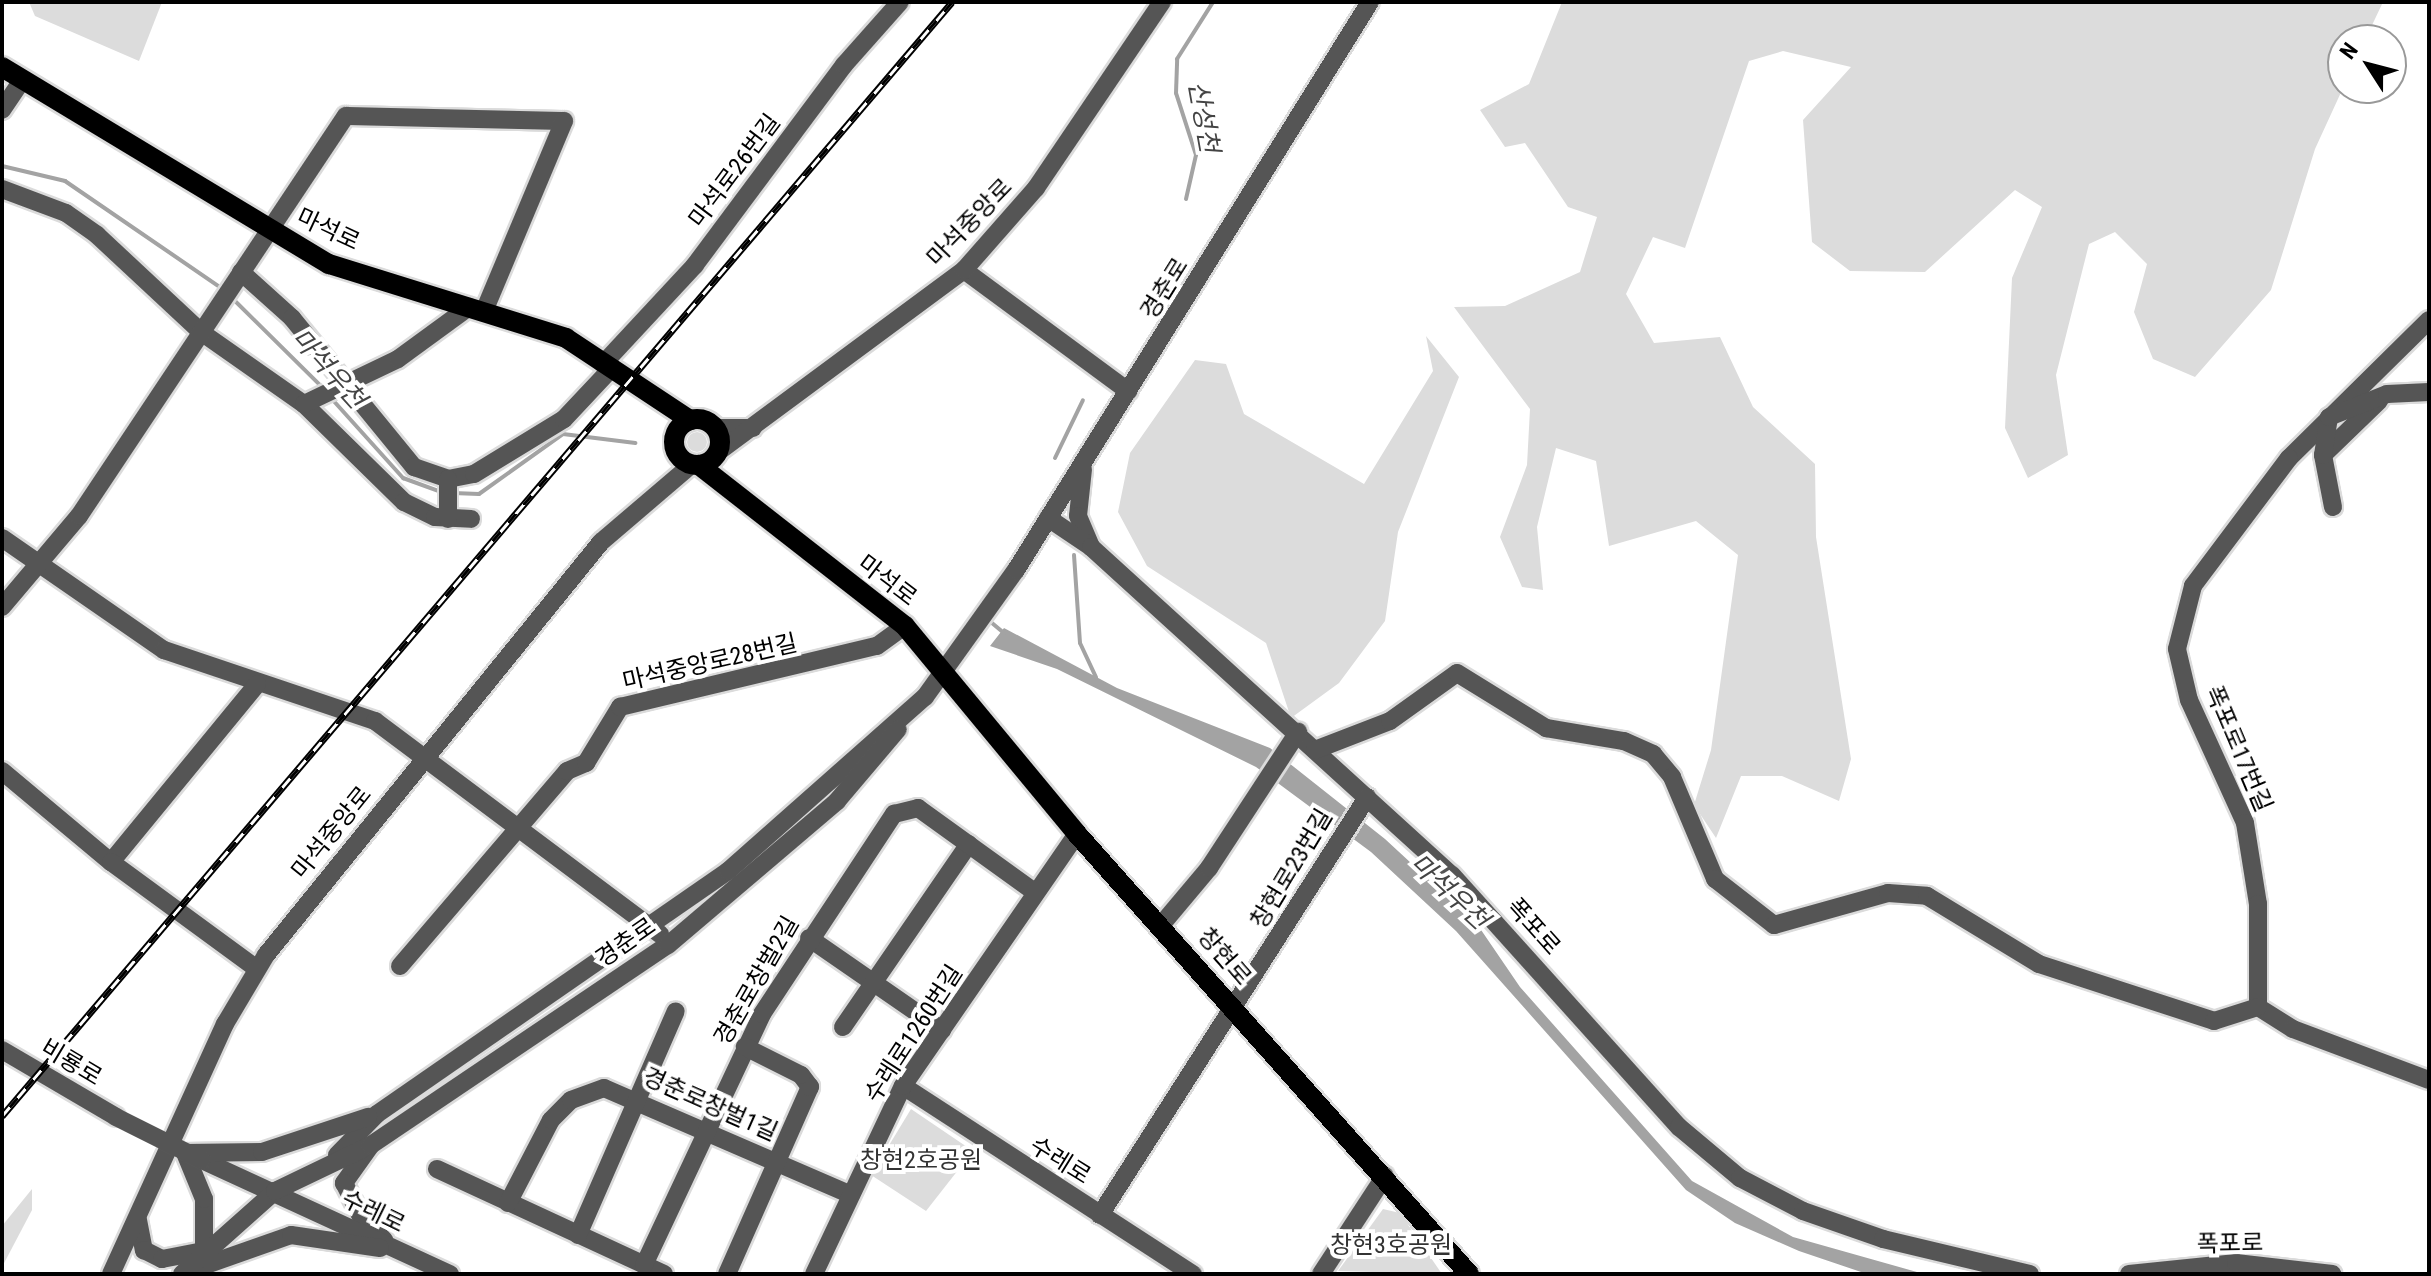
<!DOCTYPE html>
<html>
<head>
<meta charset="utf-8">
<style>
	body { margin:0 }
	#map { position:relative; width:2431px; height:1276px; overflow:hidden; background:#fff; font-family:"Roboto Condensed","Noto Sans KR",sans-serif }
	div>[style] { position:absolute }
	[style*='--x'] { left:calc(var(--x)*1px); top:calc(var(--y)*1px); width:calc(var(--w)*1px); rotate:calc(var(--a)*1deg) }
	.green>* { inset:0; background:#dcdcdc }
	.round { border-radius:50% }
	.water>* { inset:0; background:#a3a3a3 }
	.stream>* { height:4px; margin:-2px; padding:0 2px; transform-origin:2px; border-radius:2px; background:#a3a3a3 }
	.roads { filter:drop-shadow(2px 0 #dbdbdb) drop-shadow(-2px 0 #dbdbdb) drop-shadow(0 2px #dbdbdb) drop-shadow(0 -2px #dbdbdb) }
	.minor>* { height:18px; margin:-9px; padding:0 9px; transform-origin:9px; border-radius:9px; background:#555 }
	.major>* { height:20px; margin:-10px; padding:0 10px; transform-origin:10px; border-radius:10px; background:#000 }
	.major>.ring { margin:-10px; padding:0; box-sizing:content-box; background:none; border:20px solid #000; border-radius:50% }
	.rail>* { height:7px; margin-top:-3.5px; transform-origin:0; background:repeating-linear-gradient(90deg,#fff 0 12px,#000 0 24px); box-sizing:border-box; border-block:2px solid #000 }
	.minor-bridge>* { height:18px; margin:-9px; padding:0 9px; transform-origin:9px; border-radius:9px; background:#555 }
	span { translate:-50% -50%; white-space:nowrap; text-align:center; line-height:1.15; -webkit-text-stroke:8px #fff; paint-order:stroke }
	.street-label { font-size:24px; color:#000 }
	.park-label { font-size:24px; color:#333 }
	.water-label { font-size:26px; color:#444; font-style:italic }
	.frame { position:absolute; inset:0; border:4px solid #000; pointer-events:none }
	.north { position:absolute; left:2327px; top:24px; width:80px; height:80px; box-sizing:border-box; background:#fff; border:2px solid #999; border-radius:50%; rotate:306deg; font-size:22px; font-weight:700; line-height:32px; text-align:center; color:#000 }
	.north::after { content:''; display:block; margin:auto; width:28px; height:36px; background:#000; clip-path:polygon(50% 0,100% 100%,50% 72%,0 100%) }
</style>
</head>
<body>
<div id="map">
	<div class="green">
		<i style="clip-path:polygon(29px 2px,162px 2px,139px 61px,35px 16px)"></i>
		<i style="clip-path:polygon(1562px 2px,2383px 2px,2365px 40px,2343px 40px,2343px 88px,2315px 149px,2271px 290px,2195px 377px,2153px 359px,2134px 312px,2147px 264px,2115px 232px,2089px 244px,2056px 375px,2068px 455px,2028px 478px,2005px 428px,2012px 278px,2042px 207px,2015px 190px,1925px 272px,1850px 271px,1812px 242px,1803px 120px,1851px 67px,1783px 51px,1749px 61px,1685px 248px,1653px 237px,1626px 294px,1654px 343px,1720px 337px,1753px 407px,1815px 464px,1816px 537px,1851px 759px,1839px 801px,1782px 776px,1741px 776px,1716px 838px,1694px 805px,1711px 750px,1738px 555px,1696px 521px,1609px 546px,1596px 461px,1556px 448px,1537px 527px,1543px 590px,1522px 587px,1500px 537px,1527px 465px,1530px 409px,1454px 307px,1505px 306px,1580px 272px,1597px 217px,1568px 207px,1525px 143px,1505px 147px,1480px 110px,1529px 84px)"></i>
		<i style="clip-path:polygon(1426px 336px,1459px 377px,1398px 532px,1385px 621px,1339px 683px,1291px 718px,1266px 643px,1147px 566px,1118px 512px,1130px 453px,1195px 360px,1226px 364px,1244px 414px,1364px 484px,1433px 371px)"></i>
		<i class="round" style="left:687px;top:432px;width:20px;height:20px"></i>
		<i style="clip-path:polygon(911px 1109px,973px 1151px,926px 1211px,871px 1175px)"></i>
		<i style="clip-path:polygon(32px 1189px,32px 1210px,2px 1267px,2px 1226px)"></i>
		<i style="clip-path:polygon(1383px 1209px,1400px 1213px,1442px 1274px,1338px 1271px)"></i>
	</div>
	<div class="water">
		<i style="clip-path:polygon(1004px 628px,1117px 688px,1270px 748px,1385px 839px,1477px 924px,1520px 987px,1692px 1181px,1793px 1237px,1924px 1274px,1867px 1274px,1799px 1251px,1735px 1223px,1686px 1190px,1456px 931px,1371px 852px,1256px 767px,1057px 669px,990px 646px)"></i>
	</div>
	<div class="stream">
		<i style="--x:2;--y:166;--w:65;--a:13.4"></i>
		<i style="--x:65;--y:181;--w:193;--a:34.4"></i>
		<i style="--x:1186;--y:199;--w:45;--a:-77.2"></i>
		<i style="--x:1196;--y:155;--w:65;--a:-107.9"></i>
		<i style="--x:1176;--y:93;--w:34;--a:-88"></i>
		<i style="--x:1177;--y:59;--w:67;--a:-57.7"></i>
		<i style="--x:230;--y:296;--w:131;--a:44.7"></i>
		<i style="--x:331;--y:398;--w:108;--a:48"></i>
		<i style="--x:403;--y:478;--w:44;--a:20.1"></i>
		<i style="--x:1055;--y:458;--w:64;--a:-64.2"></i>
		<i style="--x:453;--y:493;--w:26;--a:2"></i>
		<i style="--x:479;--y:494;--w:103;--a:-35.5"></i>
		<i style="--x:563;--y:434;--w:73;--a:7.1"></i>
		<i style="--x:1074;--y:555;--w:88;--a:86.1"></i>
		<i style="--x:1080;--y:643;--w:38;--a:65"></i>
		<i style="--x:986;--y:618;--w:23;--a:40"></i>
	</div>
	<div class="roads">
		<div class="minor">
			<i style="--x:2;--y:110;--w:36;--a:-56"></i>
			<i style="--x:2;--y:189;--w:68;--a:20.6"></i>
			<i style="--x:66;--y:213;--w:38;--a:35"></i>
			<i style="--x:97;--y:235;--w:142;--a:43"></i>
			<i style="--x:201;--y:332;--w:126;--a:35"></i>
			<i style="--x:304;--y:404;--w:140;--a:44.4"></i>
			<i style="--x:404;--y:502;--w:34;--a:26"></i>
			<i style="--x:435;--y:517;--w:36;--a:3"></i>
			<i style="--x:964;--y:270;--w:204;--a:36.4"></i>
			<i style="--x:241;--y:272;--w:69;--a:42"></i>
			<i style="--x:292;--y:318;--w:193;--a:50.7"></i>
			<i style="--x:414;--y:467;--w:36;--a:19"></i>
			<i style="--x:448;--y:479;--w:26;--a:-11"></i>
			<i style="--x:474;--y:474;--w:105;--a:-31.4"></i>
			<i style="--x:564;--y:419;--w:67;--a:-46.8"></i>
			<i style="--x:2429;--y:320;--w:197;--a:135.4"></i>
			<i style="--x:2289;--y:458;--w:160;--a:126.9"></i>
			<i style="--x:2193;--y:586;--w:65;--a:104.3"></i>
			<i style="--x:2177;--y:649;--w:52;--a:76.8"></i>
			<i style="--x:2189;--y:700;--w:135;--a:65.5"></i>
			<i style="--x:2245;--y:823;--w:82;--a:80.9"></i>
			<i style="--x:2258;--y:904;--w:103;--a:90"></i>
			<i style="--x:2258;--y:1007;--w:41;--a:32.2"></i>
			<i style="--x:2293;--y:1029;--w:145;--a:20.6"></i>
			<i style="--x:603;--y:364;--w:135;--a:-47.1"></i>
			<i style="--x:695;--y:265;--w:249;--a:-53.3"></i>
			<i style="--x:844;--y:65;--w:84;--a:-48.4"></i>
			<i style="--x:304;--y:404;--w:104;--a:-25.6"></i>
			<i style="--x:398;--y:359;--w:88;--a:-36.2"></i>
			<i style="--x:715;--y:428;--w:38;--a:0"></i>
			<i style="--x:718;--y:452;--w:306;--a:-36.5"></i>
			<i style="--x:964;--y:270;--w:109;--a:-48.7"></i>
			<i style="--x:1036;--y:188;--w:225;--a:-55.9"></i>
			<i style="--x:2323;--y:455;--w:78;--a:-44"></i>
			<i style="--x:1083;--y:469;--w:47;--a:96.1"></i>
			<i style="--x:1078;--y:516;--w:34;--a:67"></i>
			<i style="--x:2333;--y:507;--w:53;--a:-100.9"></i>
			<i style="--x:2323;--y:455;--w:38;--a:-81"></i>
			<i style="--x:2329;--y:417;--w:62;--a:-21.6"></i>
			<i style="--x:2387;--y:394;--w:42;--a:-2.7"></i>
			<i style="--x:1048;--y:518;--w:52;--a:34"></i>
			<i style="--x:1091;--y:547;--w:488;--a:42.3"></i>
			<i style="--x:1452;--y:875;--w:339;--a:48"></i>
			<i style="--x:1679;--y:1127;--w:80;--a:39.9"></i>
			<i style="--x:1740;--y:1178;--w:71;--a:27.6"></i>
			<i style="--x:1803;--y:1211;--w:85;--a:19.3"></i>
			<i style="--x:1883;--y:1239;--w:151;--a:13.4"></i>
			<i style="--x:448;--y:519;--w:40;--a:-90"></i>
			<i style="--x:2;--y:538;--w:197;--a:34.7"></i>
			<i style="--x:164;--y:650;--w:223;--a:18.6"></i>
			<i style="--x:375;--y:721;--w:356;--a:36.8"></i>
			<i style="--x:2;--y:607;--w:119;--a:-49.8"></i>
			<i style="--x:79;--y:516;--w:481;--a:-56.3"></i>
			<i style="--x:346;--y:116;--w:218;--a:1.3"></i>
			<i style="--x:564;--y:121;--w:206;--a:112.8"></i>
			<i style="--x:1315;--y:750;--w:80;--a:-21.1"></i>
			<i style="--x:1390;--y:721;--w:82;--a:-35.6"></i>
			<i style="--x:1457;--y:673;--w:105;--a:31.7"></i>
			<i style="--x:1546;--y:728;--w:79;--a:9.5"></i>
			<i style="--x:1624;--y:741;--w:32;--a:24"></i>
			<i style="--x:1653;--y:754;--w:30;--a:50"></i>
			<i style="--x:1672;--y:777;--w:111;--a:67.1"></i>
			<i style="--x:1715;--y:879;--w:75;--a:37.9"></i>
			<i style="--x:1774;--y:925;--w:118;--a:-15.7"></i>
			<i style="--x:1888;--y:893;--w:39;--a:4"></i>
			<i style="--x:1927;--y:896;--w:131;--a:31.3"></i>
			<i style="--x:2039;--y:964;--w:184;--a:18"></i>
			<i style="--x:2214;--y:1021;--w:46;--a:-17.7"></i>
			<i style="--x:2;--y:771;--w:142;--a:39.9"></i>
			<i style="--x:111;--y:862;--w:230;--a:-50.6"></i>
			<i style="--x:111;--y:862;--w:181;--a:36.2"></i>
			<i style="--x:1162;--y:924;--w:73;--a:-50"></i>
			<i style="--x:1209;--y:868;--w:163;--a:-56.8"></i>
			<i style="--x:809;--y:938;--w:162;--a:34.7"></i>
			<i style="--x:400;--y:966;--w:257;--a:-49.4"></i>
			<i style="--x:567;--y:771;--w:21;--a:-23"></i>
			<i style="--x:586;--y:763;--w:66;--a:-58.7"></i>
			<i style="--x:620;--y:707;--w:264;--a:-13.4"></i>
			<i style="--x:877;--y:646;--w:34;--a:-36"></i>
			<i style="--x:843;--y:1027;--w:222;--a:-55.5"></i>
			<i style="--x:2;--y:1050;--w:132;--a:30.4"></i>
			<i style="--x:903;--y:1086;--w:346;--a:33"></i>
			<i style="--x:371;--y:1145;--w:47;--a:125.4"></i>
			<i style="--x:344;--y:1183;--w:36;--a:63"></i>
			<i style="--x:360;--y:1215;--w:35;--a:46"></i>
			<i style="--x:337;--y:1155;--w:57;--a:-45.7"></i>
			<i style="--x:377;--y:1114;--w:427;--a:-34.7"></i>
			<i style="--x:728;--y:871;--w:263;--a:-41.5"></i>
			<i style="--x:925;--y:697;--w:156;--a:-54.4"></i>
			<i style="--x:1016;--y:570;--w:669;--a:-58.07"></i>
			<i style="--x:202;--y:1160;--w:273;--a:24.7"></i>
			<i style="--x:437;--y:1169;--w:250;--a:24.8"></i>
			<i style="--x:508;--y:1203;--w:93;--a:-62.6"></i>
			<i style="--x:551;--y:1120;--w:28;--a:-45"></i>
			<i style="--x:571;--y:1100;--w:35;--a:-20"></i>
			<i style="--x:604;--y:1088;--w:269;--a:23.4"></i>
			<i style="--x:1100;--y:1215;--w:496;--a:-57.4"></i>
			<i style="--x:138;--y:1220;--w:31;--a:79"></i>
			<i style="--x:144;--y:1250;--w:20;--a:27"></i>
			<i style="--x:162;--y:1259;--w:43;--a:-10.8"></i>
			<i style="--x:204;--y:1251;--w:52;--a:-90"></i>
			<i style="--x:204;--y:1199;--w:50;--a:-112.4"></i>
			<i style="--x:185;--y:1153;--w:77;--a:-0.7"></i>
			<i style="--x:262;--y:1152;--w:112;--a:-18.3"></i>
			<i style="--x:578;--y:1235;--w:244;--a:-66.4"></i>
			<i style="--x:644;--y:1265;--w:277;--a:-64.8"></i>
			<i style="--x:762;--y:1014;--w:240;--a:-56.6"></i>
			<i style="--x:894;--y:814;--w:25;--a:-14"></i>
			<i style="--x:918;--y:808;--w:145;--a:35.8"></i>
			<i style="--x:189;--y:1271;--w:108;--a:-19.4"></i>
			<i style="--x:291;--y:1235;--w:90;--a:8.3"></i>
			<i style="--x:111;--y:1274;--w:275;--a:-65.5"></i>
			<i style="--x:225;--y:1024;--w:80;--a:-59.3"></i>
			<i style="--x:266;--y:955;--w:532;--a:-50.95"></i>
			<i style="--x:601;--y:542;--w:118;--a:-40.5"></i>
			<i style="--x:182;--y:1274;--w:125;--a:-41.7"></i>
			<i style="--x:275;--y:1191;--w:106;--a:-25.6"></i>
			<i style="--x:371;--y:1145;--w:358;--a:-34"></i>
			<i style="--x:668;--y:945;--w:222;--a:-40.4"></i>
			<i style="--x:837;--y:801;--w:94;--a:-49.7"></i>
			<i style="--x:727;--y:1274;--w:205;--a:-66.1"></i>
			<i style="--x:810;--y:1087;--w:15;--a:-127"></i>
			<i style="--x:801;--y:1075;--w:63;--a:-153.4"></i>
			<i style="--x:814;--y:1274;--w:208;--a:-64.7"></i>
			<i style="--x:903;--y:1086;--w:306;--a:-55.4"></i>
			<i style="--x:1321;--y:1274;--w:117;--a:-56.9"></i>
			<i style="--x:2129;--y:1274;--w:108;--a:-5.9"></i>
			<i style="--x:2236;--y:1263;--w:97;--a:6.5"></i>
		</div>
		<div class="major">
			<i style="--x:2;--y:67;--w:382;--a:31.1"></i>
			<i style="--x:329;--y:264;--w:248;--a:17.3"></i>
			<i style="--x:566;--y:338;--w:149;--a:33.5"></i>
			<i class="ring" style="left:674px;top:419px;width:26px;height:26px"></i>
			<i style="--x:699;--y:465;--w:261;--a:38"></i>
			<i style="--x:905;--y:626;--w:270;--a:50.4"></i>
			<i style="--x:1077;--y:834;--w:589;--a:48.3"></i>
		</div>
	</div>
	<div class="rail">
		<i style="--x:2;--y:1116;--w:1464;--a:-49.54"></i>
	</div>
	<div class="minor-bridge">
		<i style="--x:116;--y:1117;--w:96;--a:26.6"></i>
	</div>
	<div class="street-label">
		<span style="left:735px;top:171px;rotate:-53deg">마석로26번길</span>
		<span style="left:970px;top:223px;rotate:-46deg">마석중앙로</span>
		<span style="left:328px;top:230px;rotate:25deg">마석로</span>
		<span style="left:1165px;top:289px;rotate:-58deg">경춘로</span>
		<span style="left:887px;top:581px;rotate:37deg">마석로</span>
		<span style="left:710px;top:663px;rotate:-13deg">마석중앙로28번길</span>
		<span style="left:2238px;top:749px;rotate:67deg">폭포로17번길</span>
		<span style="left:332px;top:833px;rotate:-51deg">마석중앙로</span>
		<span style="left:1292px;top:869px;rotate:-59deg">창현로23번길</span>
		<span style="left:1533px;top:927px;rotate:48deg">폭포로</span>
		<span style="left:626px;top:943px;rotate:-35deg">경춘로</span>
		<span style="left:1224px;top:957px;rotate:49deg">창현로</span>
		<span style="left:757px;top:981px;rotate:-60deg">경춘로창벌2길</span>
		<span style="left:914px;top:1034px;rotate:-57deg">수레로1260번길</span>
		<span style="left:71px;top:1063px;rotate:31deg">비룡로</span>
		<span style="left:710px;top:1105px;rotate:24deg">경춘로창벌1길</span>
		<span style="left:1060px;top:1161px;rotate:32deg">수레로</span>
		<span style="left:373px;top:1212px;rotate:26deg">수레로</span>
		<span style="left:2230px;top:1244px;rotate:-1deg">폭포로</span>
	</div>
	<div class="park-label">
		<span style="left:921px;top:1161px">창현2호공원</span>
		<span style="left:1391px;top:1246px">창현3호공원</span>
	</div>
	<div class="water-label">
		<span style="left:1203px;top:117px;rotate:80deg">산성천</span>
		<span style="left:328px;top:369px;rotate:48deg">마석우천</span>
		<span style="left:1449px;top:892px;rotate:43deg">마석우천</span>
	</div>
	<div class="frame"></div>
	<div class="north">N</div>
</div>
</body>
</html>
